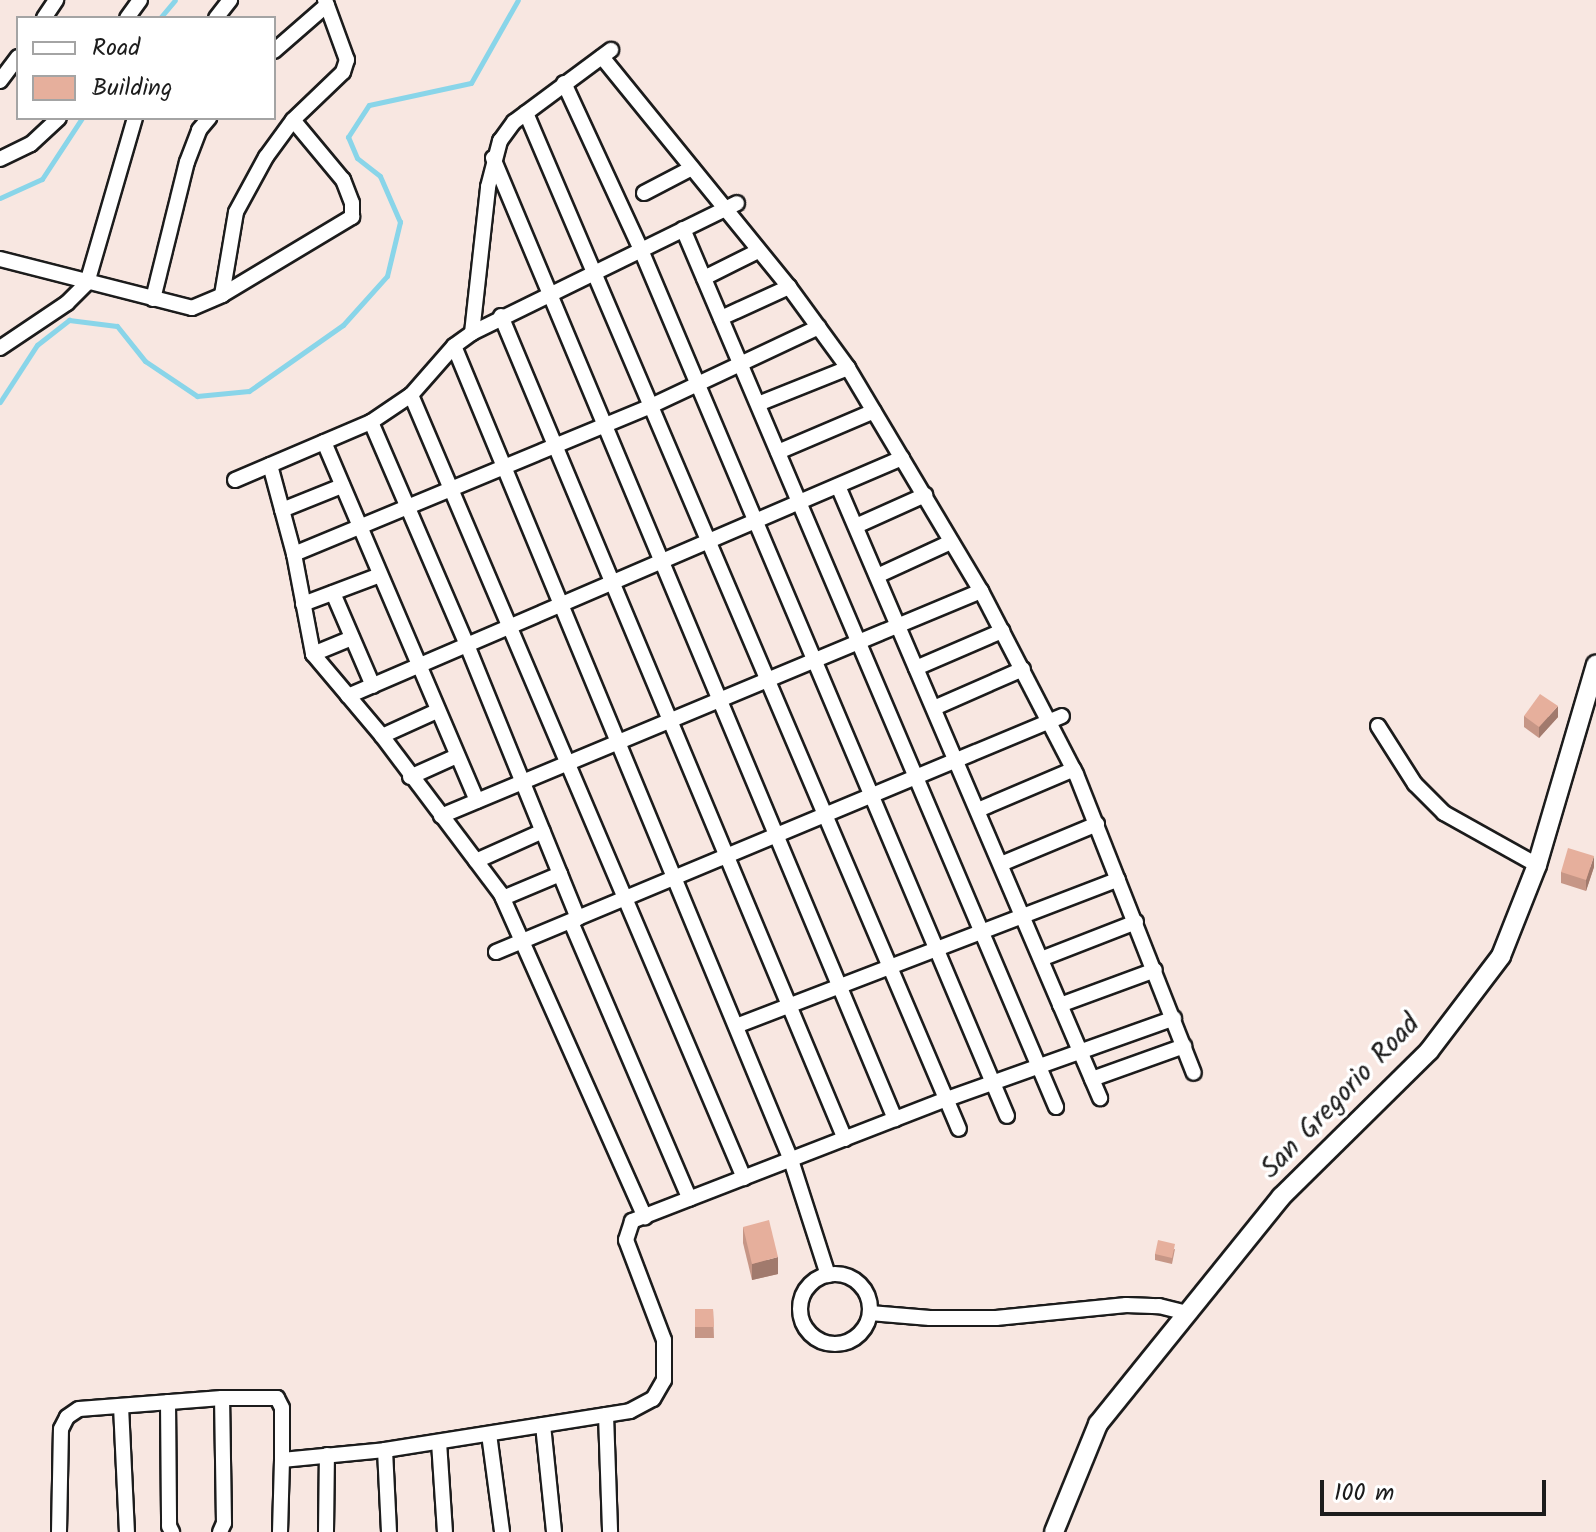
<!DOCTYPE html>
<html>
<head>
<meta charset="utf-8">
<style>
	body { margin:0 }
	#map { position:relative; width:1596px; height:1532px; overflow:hidden; background:#f8e7e1; font-family:Kalam,sans-serif }
	div>[style] { position:absolute }
	[style*='--x'] { left:calc(var(--x)*1px); top:calc(var(--y)*1px); width:calc(var(--w)*1px); rotate:calc(var(--a)*1deg) }
	.stream>* { height:5px; margin:-2.5px; padding:0 2.5px; transform-origin:2.5px; border-radius:2.5px; background:#89d5e9 }
	.roads { filter:drop-shadow(2px 0 #1c1c1c) drop-shadow(-2px 0 #1c1c1c) drop-shadow(0 2px #1c1c1c) drop-shadow(0 -2px #1c1c1c) }
	.minor>* { height:14px; margin:-7px; padding:0 7px; transform-origin:7px; border-radius:7px; background:#fff }
	.minor>.ring { margin:-7px; padding:0; box-sizing:content-box; background:none; border:14px solid #fff; border-radius:50% }
	.tertiary>* { height:18px; margin:-9px; padding:0 9px; transform-origin:9px; border-radius:9px; background:#fff }
	.wall>* { inset:0; background:#c69686 }
	.shaded-wall>* { inset:0; background:#a17a6d }
	.building>* { inset:0; background:#e6af9c }
	span { translate:-50% -50%; white-space:nowrap; text-align:center; line-height:1.15; -webkit-text-stroke:7px #fff; paint-order:stroke }
	.street-label { font-size:28px; color:#1c1c1c }
	.legend { position:absolute; left:16px; top:16px; width:260px; height:104px; box-sizing:border-box; background:#fff; border:2px solid #a4a4a4; margin:0; padding:10px 14px; list-style:none; font-size:24px; color:#1c1c1c }
	.legend li { display:flex; align-items:center; gap:16px; height:40px }
	.legend b { width:40px; border:2px solid #a4a4a4 }
	.scale { position:absolute; left:1320px; top:1480px; width:226px; height:36px; box-sizing:border-box; border:4px solid #1c1c1c; border-top:0; padding-left:10px; font-size:24px; line-height:28px; white-space:nowrap; color:#1c1c1c; -webkit-text-stroke:6px #fff; paint-order:stroke }
</style>
</head>
<body>
<div id="map">
	<div class="stream">
		<i style="--x:160;--y:18;--w:23;--a:-50"></i>
		<i style="--x:0;--y:198;--w:46;--a:-24.3"></i>
		<i style="--x:42;--y:179;--w:73;--a:-56.7"></i>
		<i style="--x:0;--y:402;--w:68;--a:-57"></i>
		<i style="--x:37;--y:345;--w:41;--a:-38"></i>
		<i style="--x:69;--y:320;--w:48;--a:7.1"></i>
		<i style="--x:117;--y:326;--w:45;--a:51.3"></i>
		<i style="--x:145;--y:361;--w:63;--a:33.9"></i>
		<i style="--x:197;--y:396;--w:52;--a:-5.5"></i>
		<i style="--x:249;--y:391;--w:115;--a:-35.1"></i>
		<i style="--x:343;--y:325;--w:66;--a:-48.1"></i>
		<i style="--x:387;--y:276;--w:56;--a:-76.5"></i>
		<i style="--x:400;--y:222;--w:50;--a:-113.5"></i>
		<i style="--x:380;--y:176;--w:29;--a:-142"></i>
		<i style="--x:357;--y:158;--w:23;--a:-113"></i>
		<i style="--x:348;--y:137;--w:38;--a:-57"></i>
		<i style="--x:369;--y:105;--w:104;--a:-12.2"></i>
		<i style="--x:471;--y:83;--w:95;--a:-60.5"></i>
	</div>
	<div class="roads">
		<div class="minor">
			<i style="--x:44;--y:18;--w:22;--a:-56"></i>
			<i style="--x:127;--y:18;--w:22;--a:-54"></i>
			<i style="--x:216;--y:18;--w:23;--a:-52"></i>
			<i style="--x:274;--y:51;--w:70;--a:-41"></i>
			<i style="--x:602;--y:57;--w:296;--a:50.9"></i>
			<i style="--x:789;--y:287;--w:100;--a:53.9"></i>
			<i style="--x:848;--y:368;--w:260;--a:59.2"></i>
			<i style="--x:981;--y:591;--w:206;--a:62.6"></i>
			<i style="--x:1076;--y:774;--w:321;--a:68.5"></i>
			<i style="--x:0;--y:81;--w:30;--a:-53"></i>
			<i style="--x:564;--y:83;--w:184;--a:65.2"></i>
			<i style="--x:641;--y:250;--w:940;--a:67.09"></i>
			<i style="--x:526;--y:113;--w:1104;--a:66.92"></i>
			<i style="--x:493;--y:158;--w:1042;--a:67.3"></i>
			<i style="--x:0;--y:159;--w:34;--a:-26"></i>
			<i style="--x:31;--y:144;--w:38;--a:-43"></i>
			<i style="--x:644;--y:193;--w:54;--a:-27.5"></i>
			<i style="--x:683;--y:229;--w:954;--a:66.98"></i>
			<i style="--x:0;--y:259;--w:198;--a:14.3"></i>
			<i style="--x:192;--y:308;--w:33;--a:-23"></i>
			<i style="--x:222;--y:295;--w:152;--a:-31"></i>
			<i style="--x:352;--y:217;--w:14;--a:-90"></i>
			<i style="--x:352;--y:203;--w:25;--a:-111"></i>
			<i style="--x:343;--y:180;--w:78;--a:-129.8"></i>
			<i style="--x:704;--y:278;--w:60;--a:-26.6"></i>
			<i style="--x:222;--y:295;--w:84;--a:-80.4"></i>
			<i style="--x:236;--y:212;--w:63;--a:-61.4"></i>
			<i style="--x:266;--y:157;--w:46;--a:-53.9"></i>
			<i style="--x:293;--y:120;--w:69;--a:-43.8"></i>
			<i style="--x:343;--y:72;--w:13;--a:-72"></i>
			<i style="--x:347;--y:60;--w:64;--a:-110.1"></i>
			<i style="--x:153;--y:299;--w:141;--a:-76.1"></i>
			<i style="--x:187;--y:162;--w:34;--a:-69"></i>
			<i style="--x:199;--y:130;--w:16;--a:-50"></i>
			<i style="--x:501;--y:316;--w:892;--a:67.32"></i>
			<i style="--x:721;--y:318;--w:75;--a:-24.5"></i>
			<i style="--x:472;--y:333;--w:147;--a:-83.7"></i>
			<i style="--x:488;--y:187;--w:48;--a:-75.4"></i>
			<i style="--x:500;--y:141;--w:24;--a:-54"></i>
			<i style="--x:514;--y:122;--w:121;--a:-36.6"></i>
			<i style="--x:454;--y:346;--w:881;--a:67.51"></i>
			<i style="--x:791;--y:1160;--w:121;--a:72.2"></i>
			<i style="--x:0;--y:348;--w:81;--a:-33.9"></i>
			<i style="--x:67;--y:303;--w:28;--a:-45"></i>
			<i style="--x:87;--y:283;--w:172;--a:-73.8"></i>
			<i style="--x:411;--y:395;--w:851;--a:66.96"></i>
			<i style="--x:758;--y:404;--w:97;--a:-21.8"></i>
			<i style="--x:371;--y:422;--w:243;--a:66.7"></i>
			<i style="--x:467;--y:645;--w:295;--a:67.9"></i>
			<i style="--x:324;--y:442;--w:390;--a:66.9"></i>
			<i style="--x:778;--y:452;--w:104;--a:-23.1"></i>
			<i style="--x:270;--y:465;--w:92;--a:74.9"></i>
			<i style="--x:294;--y:554;--w:102;--a:79.2"></i>
			<i style="--x:313;--y:654;--w:107;--a:49.9"></i>
			<i style="--x:382;--y:736;--w:198;--a:53"></i>
			<i style="--x:501;--y:894;--w:354;--a:66"></i>
			<i style="--x:235;--y:480;--w:148;--a:-23.1"></i>
			<i style="--x:371;--y:422;--w:48;--a:-34"></i>
			<i style="--x:411;--y:395;--w:65;--a:-48.7"></i>
			<i style="--x:454;--y:346;--w:22;--a:-36"></i>
			<i style="--x:472;--y:333;--w:295;--a:-26.1"></i>
			<i style="--x:838;--y:486;--w:666;--a:66.82"></i>
			<i style="--x:282;--y:510;--w:65;--a:-21.8"></i>
			<i style="--x:856;--y:526;--w:76;--a:-24.2"></i>
			<i style="--x:294;--y:554;--w:389;--a:-22.5"></i>
			<i style="--x:653;--y:405;--w:183;--a:-25.2"></i>
			<i style="--x:877;--y:576;--w:81;--a:-24.7"></i>
			<i style="--x:333;--y:593;--w:101;--a:66.7"></i>
			<i style="--x:303;--y:604;--w:82;--a:-20.6"></i>
			<i style="--x:313;--y:654;--w:42;--a:-22.3"></i>
			<i style="--x:916;--y:668;--w:94;--a:-23.3"></i>
			<i style="--x:348;--y:696;--w:603;--a:-23.25"></i>
			<i style="--x:934;--y:708;--w:97;--a:-23.7"></i>
			<i style="--x:1378;--y:726;--w:69;--a:57.5"></i>
			<i style="--x:1415;--y:784;--w:41;--a:45"></i>
			<i style="--x:1444;--y:813;--w:107;--a:29.2"></i>
			<i style="--x:382;--y:736;--w:60;--a:-24.4"></i>
			<i style="--x:410;--y:777;--w:51;--a:-24.1"></i>
			<i style="--x:978;--y:810;--w:104;--a:-23.1"></i>
			<i style="--x:441;--y:816;--w:585;--a:-22.62"></i>
			<i style="--x:476;--y:861;--w:73;--a:-24.1"></i>
			<i style="--x:1001;--y:864;--w:104;--a:-22.6"></i>
			<i style="--x:503;--y:898;--w:62;--a:-22.8"></i>
			<i style="--x:571;--y:922;--w:301;--a:66.8"></i>
			<i style="--x:496;--y:952;--w:613;--a:-22.63"></i>
			<i style="--x:1041;--y:959;--w:102;--a:-21.3"></i>
			<i style="--x:1060;--y:1005;--w:101;--a:-20.2"></i>
			<i style="--x:736;--y:1026;--w:409;--a:-21"></i>
			<i style="--x:1092;--y:1079;--w:98;--a:-19.7"></i>
			<i class="ring" style="left:800px;top:1274px;width:56px;height:56px"></i>
			<i style="--x:870;--y:1313;--w:60;--a:4.8"></i>
			<i style="--x:930;--y:1318;--w:66;--a:0"></i>
			<i style="--x:996;--y:1318;--w:131;--a:-5.7"></i>
			<i style="--x:1126;--y:1305;--w:33;--a:2"></i>
			<i style="--x:1159;--y:1306;--w:29;--a:14"></i>
			<i style="--x:168;--y:1402;--w:124;--a:89.5"></i>
			<i style="--x:169;--y:1526;--w:7;--a:63"></i>
			<i style="--x:121;--y:1406;--w:126;--a:87.3"></i>
			<i style="--x:606;--y:1415;--w:117;--a:88"></i>
			<i style="--x:543;--y:1425;--w:108;--a:84.1"></i>
			<i style="--x:489;--y:1434;--w:99;--a:82.4"></i>
			<i style="--x:439;--y:1442;--w:90;--a:86.2"></i>
			<i style="--x:385;--y:1450;--w:82;--a:87.2"></i>
			<i style="--x:59;--y:1532;--w:103;--a:-88.9"></i>
			<i style="--x:61;--y:1429;--w:13;--a:-63"></i>
			<i style="--x:67;--y:1417;--w:14;--a:-34"></i>
			<i style="--x:79;--y:1409;--w:143;--a:-4.4"></i>
			<i style="--x:222;--y:1398;--w:55;--a:0"></i>
			<i style="--x:277;--y:1398;--w:11;--a:63"></i>
			<i style="--x:282;--y:1408;--w:52;--a:90"></i>
			<i style="--x:282;--y:1460;--w:103;--a:-5.5"></i>
			<i style="--x:385;--y:1450;--w:248;--a:-9"></i>
			<i style="--x:630;--y:1411;--w:26;--a:-28"></i>
			<i style="--x:653;--y:1399;--w:22;--a:-60"></i>
			<i style="--x:664;--y:1380;--w:40;--a:-90"></i>
			<i style="--x:664;--y:1340;--w:107;--a:-110.8"></i>
			<i style="--x:626;--y:1240;--w:20;--a:-72"></i>
			<i style="--x:632;--y:1221;--w:338;--a:-21.2"></i>
			<i style="--x:947;--y:1099;--w:241;--a:-19.6"></i>
			<i style="--x:220;--y:1532;--w:10;--a:-66"></i>
			<i style="--x:224;--y:1523;--w:125;--a:-90.9"></i>
			<i style="--x:280;--y:1532;--w:72;--a:-88.4"></i>
			<i style="--x:326;--y:1532;--w:77;--a:-89.3"></i>
		</div>
		<div class="tertiary">
			<i style="--x:1054;--y:1532;--w:117;--a:-67.8"></i>
			<i style="--x:1098;--y:1424;--w:292;--a:-51.1"></i>
			<i style="--x:1281;--y:1197;--w:208;--a:-44.6"></i>
			<i style="--x:1429;--y:1051;--w:119;--a:-52.8"></i>
			<i style="--x:1501;--y:956;--w:98;--a:-68.4"></i>
			<i style="--x:1537;--y:865;--w:209;--a:-73.6"></i>
		</div>
	</div>
	<div class="wall">
		<i style="clip-path:polygon(1524px 716px,1558px 717px,1539px 738px,1524px 727px)"></i>
		<i style="clip-path:polygon(1594px 867px,1586px 891px,1561px 883px,1561px 872px)"></i>
		<i style="clip-path:polygon(743px 1227px,778px 1274px,752px 1280px,743px 1243px)"></i>
		<i style="clip-path:polygon(1175px 1249px,1172px 1264px,1155px 1260px,1155px 1254px)"></i>
		<i style="clip-path:polygon(695px 1309px,713px 1309px,714px 1338px,695px 1338px)"></i>
	</div>
	<div class="shaded-wall">
		<i style="clip-path:polygon(1558px 706px,1558px 717px,1539px 738px,1539px 727px)"></i>
		<i style="clip-path:polygon(1594px 856px,1594px 867px,1586px 891px,1586px 880px)"></i>
		<i style="clip-path:polygon(778px 1257px,778px 1274px,752px 1280px,752px 1264px)"></i>
	</div>
	<div class="building">
		<i style="clip-path:polygon(1540px 694px,1558px 706px,1539px 727px,1524px 716px)"></i>
		<i style="clip-path:polygon(1568px 848px,1594px 856px,1586px 880px,1561px 872px)"></i>
		<i style="clip-path:polygon(769px 1220px,778px 1257px,752px 1264px,743px 1227px)"></i>
		<i style="clip-path:polygon(1158px 1240px,1175px 1244px,1172px 1258px,1155px 1254px)"></i>
		<i style="clip-path:polygon(695px 1309px,713px 1309px,714px 1327px,695px 1327px)"></i>
	</div>
	<div class="street-label">
		<span style="left:1341px;top:1097px;rotate:-46deg">San Gregorio Road</span>
	</div>
	<ul class="legend">
	<li><b style="height:10px;background:#fff"></b>Road</li>
	<li><b style="height:22px;background:#e6af9c"></b>Building</li>
	</ul>
	<div class="scale">100 m</div>
</div>
</body>
</html>
